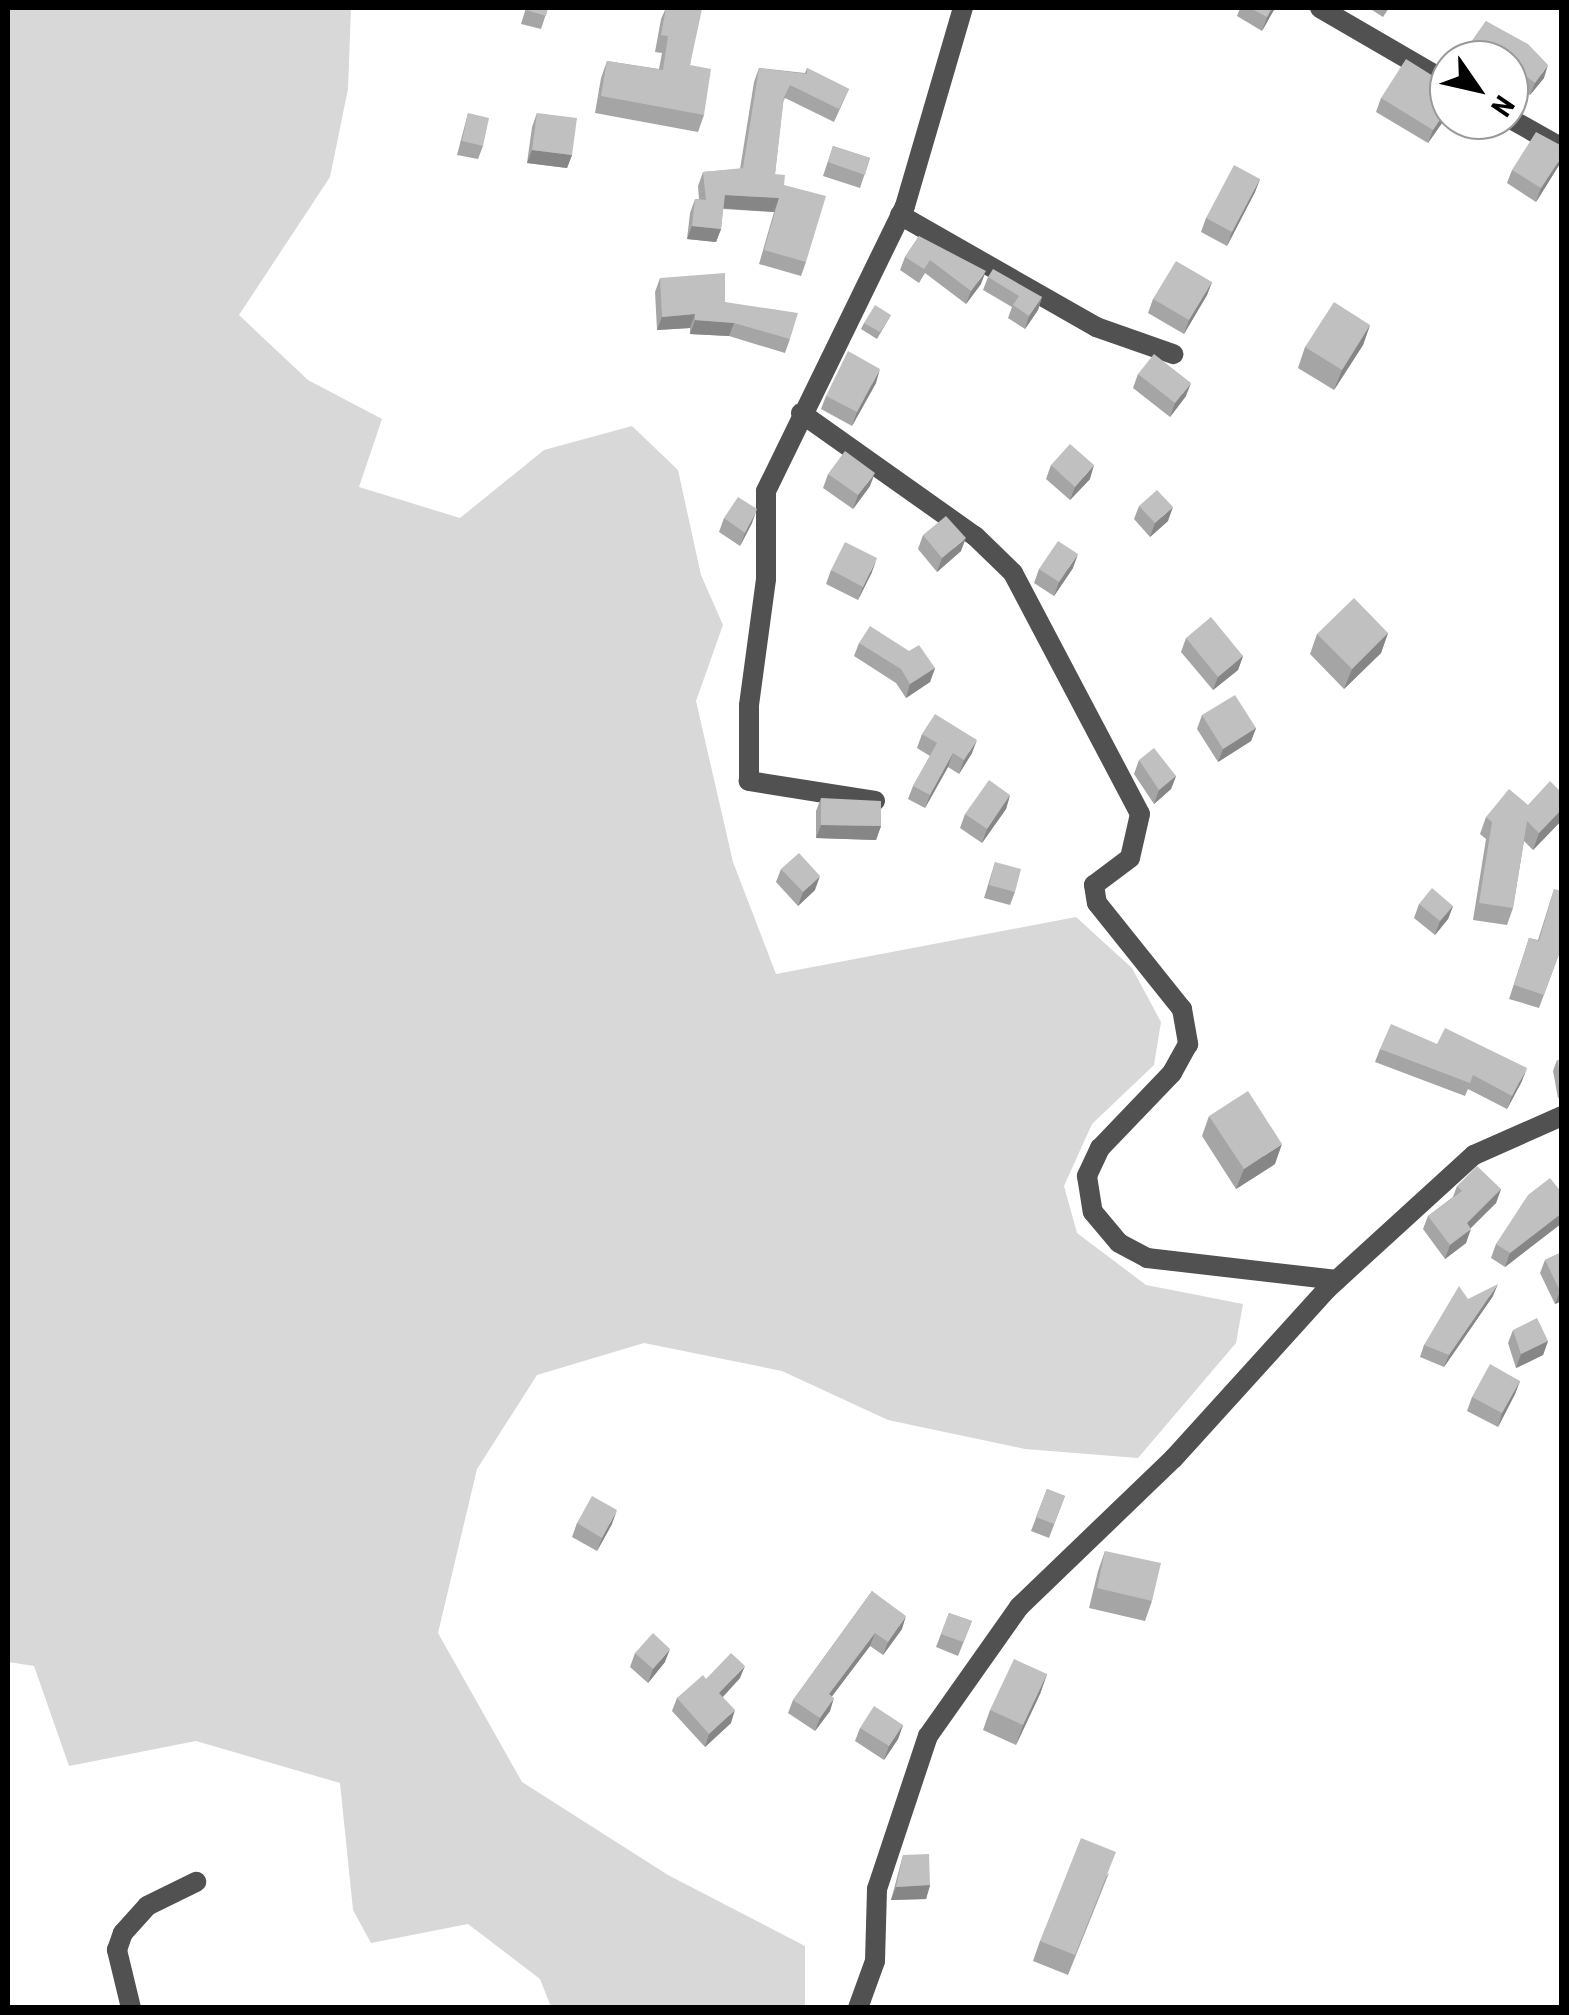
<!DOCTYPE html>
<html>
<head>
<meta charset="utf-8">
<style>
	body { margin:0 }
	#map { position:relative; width:1569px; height:2015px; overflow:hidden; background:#fff; font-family:"Roboto Condensed",sans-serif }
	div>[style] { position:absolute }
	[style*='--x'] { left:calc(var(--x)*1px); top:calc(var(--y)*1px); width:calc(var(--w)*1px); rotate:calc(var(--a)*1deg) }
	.green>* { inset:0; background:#d8d8d8 }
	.street>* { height:20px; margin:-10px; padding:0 10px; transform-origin:10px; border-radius:10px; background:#515151 }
	.wall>* { inset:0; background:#a5a5a5 }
	.shaded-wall>* { inset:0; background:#868686 }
	.building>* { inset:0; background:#c0c0c0 }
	span { translate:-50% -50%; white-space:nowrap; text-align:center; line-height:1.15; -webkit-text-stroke:8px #fff; paint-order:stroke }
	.frame { position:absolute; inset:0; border:10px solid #000; pointer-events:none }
	.north { position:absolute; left:1429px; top:40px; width:100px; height:100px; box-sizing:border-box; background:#fff; border:2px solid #999; border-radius:50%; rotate:124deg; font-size:28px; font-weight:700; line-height:40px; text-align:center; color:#000 }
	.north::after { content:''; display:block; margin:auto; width:35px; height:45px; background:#000; clip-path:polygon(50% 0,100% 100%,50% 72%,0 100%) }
</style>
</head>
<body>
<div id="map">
	<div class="green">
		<i style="clip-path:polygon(8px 8px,351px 8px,348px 89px,330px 177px,239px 315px,308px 380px,382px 419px,359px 487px,460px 518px,544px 450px,632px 426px,678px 470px,701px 575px,723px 625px,696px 701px,733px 862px,776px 974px,1076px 917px,1132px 968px,1161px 1022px,1154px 1065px,1092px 1124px,1064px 1186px,1077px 1233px,1146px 1285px,1243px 1304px,1236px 1343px,1138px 1458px,1025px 1449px,888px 1420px,782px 1371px,644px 1343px,537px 1375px,477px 1469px,438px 1633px,522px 1782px,668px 1875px,805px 1946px,805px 2007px,551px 2007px,540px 1979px,468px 1924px,371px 1943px,353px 1910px,340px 1783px,196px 1741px,69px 1766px,34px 1666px,8px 1662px)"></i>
	</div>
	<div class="street">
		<i style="--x:1320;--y:8;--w:149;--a:30.2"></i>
		<i style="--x:1509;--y:118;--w:61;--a:29.5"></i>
		<i style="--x:900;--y:215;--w:226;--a:29.7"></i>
		<i style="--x:1096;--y:327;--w:82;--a:19.3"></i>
		<i style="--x:801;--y:413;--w:213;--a:35.3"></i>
		<i style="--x:975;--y:536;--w:53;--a:44.2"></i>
		<i style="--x:1013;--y:573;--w:272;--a:62.2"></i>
		<i style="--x:1140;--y:814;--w:45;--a:102.8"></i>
		<i style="--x:1130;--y:858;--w:45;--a:143.1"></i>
		<i style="--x:1094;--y:885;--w:18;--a:81"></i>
		<i style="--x:1097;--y:903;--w:136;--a:51.3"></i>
		<i style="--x:1182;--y:1009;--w:36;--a:80"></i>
		<i style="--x:1188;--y:1044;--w:33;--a:119"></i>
		<i style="--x:1172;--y:1073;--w:104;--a:133.8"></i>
		<i style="--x:1100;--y:1148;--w:31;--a:115"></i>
		<i style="--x:1087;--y:1176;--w:36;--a:81"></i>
		<i style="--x:1093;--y:1212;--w:40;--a:50"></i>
		<i style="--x:1119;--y:1243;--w:32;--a:28"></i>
		<i style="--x:1147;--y:1258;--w:191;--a:6.6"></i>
		<i style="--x:875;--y:801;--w:128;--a:-171"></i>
		<i style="--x:749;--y:781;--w:76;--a:-90"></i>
		<i style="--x:749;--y:705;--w:127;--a:-82.3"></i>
		<i style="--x:766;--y:579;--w:88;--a:-90"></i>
		<i style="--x:766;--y:491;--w:317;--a:-64"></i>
		<i style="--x:905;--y:206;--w:206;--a:-73.7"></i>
		<i style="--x:131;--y:2008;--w:60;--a:-103.6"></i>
		<i style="--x:117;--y:1950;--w:18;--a:-71"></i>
		<i style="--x:123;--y:1933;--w:36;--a:-48"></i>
		<i style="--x:147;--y:1906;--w:55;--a:-26.1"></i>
		<i style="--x:858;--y:2008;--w:50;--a:-70.1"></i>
		<i style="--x:875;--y:1961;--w:72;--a:-88.4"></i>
		<i style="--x:877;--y:1889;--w:161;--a:-71.6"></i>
		<i style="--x:928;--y:1736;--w:158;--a:-54.8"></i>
		<i style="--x:1019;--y:1607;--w:214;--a:-43.9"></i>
		<i style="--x:1173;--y:1459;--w:229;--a:-47.8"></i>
		<i style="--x:1327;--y:1289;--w:199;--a:-42.4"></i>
		<i style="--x:1474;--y:1155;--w:96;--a:-23.9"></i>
	</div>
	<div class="wall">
		<i style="clip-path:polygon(526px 8px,548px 8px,541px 29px,521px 24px)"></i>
		<i style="clip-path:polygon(666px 8px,696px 8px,690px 65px,704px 115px,698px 132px,595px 113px,601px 78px,607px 61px,659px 69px,662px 53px,655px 52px,661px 19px)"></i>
		<i style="clip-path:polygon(1240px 8px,1275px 8px,1262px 31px,1237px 16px)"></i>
		<i style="clip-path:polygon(1369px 8px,1389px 8px,1383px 17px)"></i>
		<i style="clip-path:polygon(1486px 21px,1544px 78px,1530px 95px,1509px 79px,1509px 60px,1459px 60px)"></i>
		<i style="clip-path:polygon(759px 68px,805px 73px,807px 68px,849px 89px,834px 122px,785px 98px,783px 102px,775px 174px,784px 185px,806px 262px,801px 276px,759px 264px,774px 212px,723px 209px,721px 229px,716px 242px,687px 239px,690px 213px,695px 199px,699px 199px,698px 186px,703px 172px,740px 169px,754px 82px)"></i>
		<i style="clip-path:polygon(1449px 86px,1449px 113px,1428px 143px,1376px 112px,1381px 98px)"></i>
		<i style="clip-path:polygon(468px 113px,483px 146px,478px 159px,457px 155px)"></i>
		<i style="clip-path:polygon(537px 113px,572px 155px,567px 168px,527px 163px,532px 127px)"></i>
		<i style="clip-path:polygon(833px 146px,870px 158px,860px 188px,823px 176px)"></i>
		<i style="clip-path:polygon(1561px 162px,1536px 202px,1507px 183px,1512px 170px)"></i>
		<i style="clip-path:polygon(1260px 179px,1255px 192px,1227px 246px,1201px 232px,1206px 218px)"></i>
		<i style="clip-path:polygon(919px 236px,981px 284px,966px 304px,925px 273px,919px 283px,900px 270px,905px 257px)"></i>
		<i style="clip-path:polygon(988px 277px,1042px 297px,1038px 310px,1025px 329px,1008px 318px,1012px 307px,983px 290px)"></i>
		<i style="clip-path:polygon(660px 278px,725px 302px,790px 339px,785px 353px,729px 336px,690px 334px,690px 328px,657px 330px,655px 292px)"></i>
		<i style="clip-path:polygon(1212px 282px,1207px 295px,1184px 334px,1148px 313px,1153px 299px)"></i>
		<i style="clip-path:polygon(891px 315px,877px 339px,861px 329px,864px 323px)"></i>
		<i style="clip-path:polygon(1370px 325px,1363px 345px,1334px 390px,1298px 368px,1305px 347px)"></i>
		<i style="clip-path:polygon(1138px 374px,1186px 396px,1170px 417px,1133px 388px)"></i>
		<i style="clip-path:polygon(876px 383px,852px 426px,821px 409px,826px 396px)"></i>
		<i style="clip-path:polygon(1051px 465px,1090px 479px,1070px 500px,1046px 479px)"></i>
		<i style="clip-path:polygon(828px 474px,870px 486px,853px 509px,823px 488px)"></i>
		<i style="clip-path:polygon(1139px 506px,1168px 521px,1150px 537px,1134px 519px)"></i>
		<i style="clip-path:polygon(724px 518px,752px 523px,740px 546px,719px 532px)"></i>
		<i style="clip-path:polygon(923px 535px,961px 551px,937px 572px,918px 549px)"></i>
		<i style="clip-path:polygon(1073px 568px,1054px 596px,1034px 583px,1039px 569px)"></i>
		<i style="clip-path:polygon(831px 570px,872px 572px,858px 600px,826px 584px)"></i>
		<i style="clip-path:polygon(1388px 633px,1381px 653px,1344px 689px,1310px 654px,1317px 634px)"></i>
		<i style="clip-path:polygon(1186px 638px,1243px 656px,1238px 670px,1213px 690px,1181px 652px)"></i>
		<i style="clip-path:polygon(859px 643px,935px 668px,930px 682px,906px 698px,896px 683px,854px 656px)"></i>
		<i style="clip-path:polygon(1202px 715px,1256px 728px,1251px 741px,1218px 762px,1197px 729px)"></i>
		<i style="clip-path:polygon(922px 734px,972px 753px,959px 774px,948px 767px,925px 808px,908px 799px,913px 786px,930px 756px,917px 748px)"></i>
		<i style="clip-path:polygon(1139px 760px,1176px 776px,1171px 789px,1154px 804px,1134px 774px)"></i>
		<i style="clip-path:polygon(1562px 793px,1562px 820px,1533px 850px,1524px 841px,1513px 908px,1507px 925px,1473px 920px,1486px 839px,1480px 834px,1486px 817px,1528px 805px)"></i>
		<i style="clip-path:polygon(1010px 795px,1006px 809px,982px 843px,960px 828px,965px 814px)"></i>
		<i style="clip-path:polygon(821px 798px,881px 826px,876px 840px,816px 838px,816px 811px)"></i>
		<i style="clip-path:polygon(995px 862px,1015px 892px,1010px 905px,984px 898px)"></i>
		<i style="clip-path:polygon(781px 869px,815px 890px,798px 906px,776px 882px)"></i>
		<i style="clip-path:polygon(1554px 889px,1562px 946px,1539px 1008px,1509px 999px,1529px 938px,1538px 940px)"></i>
		<i style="clip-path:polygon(1419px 904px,1453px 906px,1448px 919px,1435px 935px,1414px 918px)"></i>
		<i style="clip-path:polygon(1380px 1049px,1522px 1081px,1507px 1109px,1468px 1089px,1465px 1096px,1375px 1062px)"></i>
		<i style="clip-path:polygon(1557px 1060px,1562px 1060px,1562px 1097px,1558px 1098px,1553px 1071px)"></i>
		<i style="clip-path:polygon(1209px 1116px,1275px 1164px,1236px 1189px,1202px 1136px)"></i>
		<i style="clip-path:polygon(1457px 1186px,1501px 1189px,1496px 1203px,1470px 1228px,1466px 1243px,1445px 1259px,1423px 1229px,1428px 1216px,1453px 1197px)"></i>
		<i style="clip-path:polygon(1562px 1193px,1562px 1223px,1505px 1267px,1491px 1258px,1496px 1244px)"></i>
		<i style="clip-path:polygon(1562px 1252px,1562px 1301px,1555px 1304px,1540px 1273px,1545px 1260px)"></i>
		<i style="clip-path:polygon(1493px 1296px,1444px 1367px,1420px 1357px,1424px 1345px,1468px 1299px)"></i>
		<i style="clip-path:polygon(1513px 1330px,1548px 1341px,1543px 1355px,1516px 1368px,1508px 1343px)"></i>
		<i style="clip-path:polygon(1520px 1381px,1515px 1394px,1498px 1427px,1467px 1411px,1472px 1397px)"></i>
		<i style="clip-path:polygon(1047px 1489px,1065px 1496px,1049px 1538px,1031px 1531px)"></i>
		<i style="clip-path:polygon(577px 1523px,612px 1524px,597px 1551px,572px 1537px)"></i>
		<i style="clip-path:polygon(1105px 1551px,1152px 1601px,1145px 1621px,1089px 1608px,1098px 1571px)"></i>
		<i style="clip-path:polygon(872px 1591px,902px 1629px,883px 1655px,870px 1646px,832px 1696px,830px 1711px,815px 1731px,788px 1713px,793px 1700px)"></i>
		<i style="clip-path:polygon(949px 1613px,972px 1621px,958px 1656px,936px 1647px)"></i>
		<i style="clip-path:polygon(635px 1653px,665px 1662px,648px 1683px,630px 1667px)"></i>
		<i style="clip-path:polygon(1047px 1674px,1040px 1694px,1016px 1745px,983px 1730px,990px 1710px)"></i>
		<i style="clip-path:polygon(740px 1678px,723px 1697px,731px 1723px,705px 1747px,672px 1711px,677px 1698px,706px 1679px)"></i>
		<i style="clip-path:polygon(903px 1725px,898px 1739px,884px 1760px,855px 1741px,860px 1728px)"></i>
		<i style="clip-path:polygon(903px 1855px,930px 1885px,926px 1899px,891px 1900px)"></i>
		<i style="clip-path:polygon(1109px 1873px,1068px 1975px,1033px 1961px,1040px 1941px)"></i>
	</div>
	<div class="shaded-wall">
		<i style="clip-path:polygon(1272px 8px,1275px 8px,1262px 31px,1267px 17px)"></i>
		<i style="clip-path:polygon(1548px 65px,1544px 78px,1530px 95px,1535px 83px)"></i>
		<i style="clip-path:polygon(1449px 106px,1449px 113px,1428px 143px,1433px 130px)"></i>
		<i style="clip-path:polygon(532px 150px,572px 155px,567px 168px,527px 163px)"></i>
		<i style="clip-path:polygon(1562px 156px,1561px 162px,1536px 202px,1541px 188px)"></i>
		<i style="clip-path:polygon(1260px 179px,1255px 192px,1227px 246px,1232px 232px)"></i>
		<i style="clip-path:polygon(725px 195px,779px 198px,774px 212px,720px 208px)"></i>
		<i style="clip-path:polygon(692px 226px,721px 229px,716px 242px,687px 239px)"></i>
		<i style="clip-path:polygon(986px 271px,981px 284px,966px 304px,971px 291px)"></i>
		<i style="clip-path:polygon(1212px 282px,1207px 295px,1184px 334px,1189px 320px)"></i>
		<i style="clip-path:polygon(1042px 297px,1038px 310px,1025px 329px,1029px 316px)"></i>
		<i style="clip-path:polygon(695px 314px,690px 328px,657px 330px,662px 317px)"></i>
		<i style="clip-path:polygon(695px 320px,734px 323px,729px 336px,690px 334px)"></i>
		<i style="clip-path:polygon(1370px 325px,1363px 345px,1334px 390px,1342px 370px)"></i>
		<i style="clip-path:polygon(880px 369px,876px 383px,852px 426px,857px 412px)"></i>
		<i style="clip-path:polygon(1191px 383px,1186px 396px,1170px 417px,1175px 403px)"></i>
		<i style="clip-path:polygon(1094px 465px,1090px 479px,1070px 500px,1075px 487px)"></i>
		<i style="clip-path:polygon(875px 473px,870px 486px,853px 509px,858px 495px)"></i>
		<i style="clip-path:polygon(1173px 507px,1168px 521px,1150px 537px,1155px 523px)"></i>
		<i style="clip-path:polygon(757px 509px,752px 523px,740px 546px,745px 533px)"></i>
		<i style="clip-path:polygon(966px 538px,961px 551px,937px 572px,942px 558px)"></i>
		<i style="clip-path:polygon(1078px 554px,1073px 568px,1054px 596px,1059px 582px)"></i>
		<i style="clip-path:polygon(877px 558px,872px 572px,858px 600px,863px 587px)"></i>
		<i style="clip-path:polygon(1388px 633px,1381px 653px,1344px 689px,1352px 669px)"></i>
		<i style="clip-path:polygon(1243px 656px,1238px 670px,1213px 690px,1218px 677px)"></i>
		<i style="clip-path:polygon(935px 668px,930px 682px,906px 698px,910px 684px)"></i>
		<i style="clip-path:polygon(1256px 728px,1251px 741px,1218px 762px,1223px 749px)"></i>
		<i style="clip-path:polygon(977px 740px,972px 753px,959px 774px,964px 760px)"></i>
		<i style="clip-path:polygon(953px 753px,948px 767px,925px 808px,930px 795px)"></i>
		<i style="clip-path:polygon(1176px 776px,1171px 789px,1154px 804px,1159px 790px)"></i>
		<i style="clip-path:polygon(1010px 795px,1006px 809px,982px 843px,987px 829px)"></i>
		<i style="clip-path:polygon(1562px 809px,1562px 820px,1533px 850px,1539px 833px)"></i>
		<i style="clip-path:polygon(821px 825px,881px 826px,876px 840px,816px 838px)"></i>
		<i style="clip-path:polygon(820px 876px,815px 890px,798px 906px,803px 892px)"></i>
		<i style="clip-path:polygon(1453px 906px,1448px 919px,1435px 935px,1440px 921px)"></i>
		<i style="clip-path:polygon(1527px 1068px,1522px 1081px,1507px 1109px,1512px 1096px)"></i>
		<i style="clip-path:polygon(1282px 1144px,1275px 1164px,1236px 1189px,1244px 1169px)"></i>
		<i style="clip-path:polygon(1501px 1189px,1496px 1203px,1464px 1235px,1471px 1229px,1466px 1243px,1445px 1259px,1450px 1245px,1467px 1223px)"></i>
		<i style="clip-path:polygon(1562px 1213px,1562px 1223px,1505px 1267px,1510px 1253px)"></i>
		<i style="clip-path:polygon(1498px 1284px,1493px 1296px,1444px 1367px,1449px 1355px)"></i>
		<i style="clip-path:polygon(1562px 1290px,1562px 1301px,1555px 1304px,1560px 1291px)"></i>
		<i style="clip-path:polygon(1548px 1341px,1543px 1355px,1516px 1368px,1521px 1354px)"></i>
		<i style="clip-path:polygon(1520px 1381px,1515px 1394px,1498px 1427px,1502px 1413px)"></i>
		<i style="clip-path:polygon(617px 1510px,612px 1524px,597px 1551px,602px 1538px)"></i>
		<i style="clip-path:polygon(906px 1616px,902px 1629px,883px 1655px,888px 1642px)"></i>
		<i style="clip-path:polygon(875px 1633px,870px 1646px,824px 1707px,829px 1694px)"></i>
		<i style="clip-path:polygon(670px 1649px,665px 1662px,648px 1683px,653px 1669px)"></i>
		<i style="clip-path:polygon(745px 1666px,740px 1678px,715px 1705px,719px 1693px)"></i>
		<i style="clip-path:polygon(1047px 1674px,1040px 1694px,1016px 1745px,1023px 1725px)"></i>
		<i style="clip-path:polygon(834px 1698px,830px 1711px,815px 1731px,820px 1718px)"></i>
		<i style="clip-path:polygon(735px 1710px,731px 1723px,705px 1747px,709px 1734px)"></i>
		<i style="clip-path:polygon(903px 1725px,898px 1739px,884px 1760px,889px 1746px)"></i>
		<i style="clip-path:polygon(930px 1885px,926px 1899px,891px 1900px,896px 1887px)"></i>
	</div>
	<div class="building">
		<i style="clip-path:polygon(527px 8px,548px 8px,546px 16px,526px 10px)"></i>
		<i style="clip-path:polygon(666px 8px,702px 9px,690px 65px,711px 69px,704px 115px,601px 96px,607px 61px,663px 70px,668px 36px,661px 35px)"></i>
		<i style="clip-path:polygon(1250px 8px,1272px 8px,1267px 17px)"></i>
		<i style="clip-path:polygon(1486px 21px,1528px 44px,1548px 65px,1535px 83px,1514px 67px,1509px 74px,1509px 60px,1466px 60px,1461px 56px)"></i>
		<i style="clip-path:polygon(1406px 59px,1449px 86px,1449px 106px,1433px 130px,1381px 98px)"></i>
		<i style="clip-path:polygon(759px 68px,807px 74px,807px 68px,849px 89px,839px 109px,790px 85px,784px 97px,775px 174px,785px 175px,784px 185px,826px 196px,806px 262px,764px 250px,779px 198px,725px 195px,721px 229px,692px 226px,695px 199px,706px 200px,703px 172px,743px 168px)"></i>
		<i style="clip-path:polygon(468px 113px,489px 118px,483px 146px,462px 141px)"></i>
		<i style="clip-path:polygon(537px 113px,577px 118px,572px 155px,532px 150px)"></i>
		<i style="clip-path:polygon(1536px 132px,1562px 146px,1562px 156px,1541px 188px,1512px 170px)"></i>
		<i style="clip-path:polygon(833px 146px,870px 158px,865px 175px,828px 162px)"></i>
		<i style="clip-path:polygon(1234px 165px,1260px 179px,1232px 232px,1206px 218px)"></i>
		<i style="clip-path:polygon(919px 236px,986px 271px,971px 291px,930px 260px,924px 269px,905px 257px)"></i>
		<i style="clip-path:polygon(1176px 261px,1212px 282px,1189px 320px,1153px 299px)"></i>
		<i style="clip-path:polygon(993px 269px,1042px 297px,1029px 316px,1013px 305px,1019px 296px,988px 277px)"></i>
		<i style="clip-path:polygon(725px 273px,725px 302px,798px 313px,790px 339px,734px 323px,695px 320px,695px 314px,662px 317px,660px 278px)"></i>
		<i style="clip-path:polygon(1334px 302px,1370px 325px,1342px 370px,1305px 347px)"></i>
		<i style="clip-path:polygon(875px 305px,891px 315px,880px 332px,864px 323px)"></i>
		<i style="clip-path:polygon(848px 351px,880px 369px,857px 412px,826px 396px)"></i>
		<i style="clip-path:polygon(1154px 354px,1191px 383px,1175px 403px,1138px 374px)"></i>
		<i style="clip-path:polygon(1070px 444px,1094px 465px,1075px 487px,1051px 465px)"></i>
		<i style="clip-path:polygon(845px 451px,875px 473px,858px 495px,828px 474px)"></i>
		<i style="clip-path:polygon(1157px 490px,1173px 507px,1155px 523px,1139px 506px)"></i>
		<i style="clip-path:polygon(738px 497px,757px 509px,745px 533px,724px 518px)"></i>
		<i style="clip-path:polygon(946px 516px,966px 538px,942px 558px,923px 535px)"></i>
		<i style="clip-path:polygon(1058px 541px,1078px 554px,1059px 582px,1039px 569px)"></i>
		<i style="clip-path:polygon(845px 542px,877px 558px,863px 587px,831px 570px)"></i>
		<i style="clip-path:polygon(1354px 598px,1388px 633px,1352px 669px,1317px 634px)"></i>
		<i style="clip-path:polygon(1211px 617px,1243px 656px,1218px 677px,1186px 638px)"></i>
		<i style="clip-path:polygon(870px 626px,909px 651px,919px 645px,935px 668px,910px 684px,901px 669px,859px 643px)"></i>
		<i style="clip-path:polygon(1235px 695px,1256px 728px,1223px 749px,1202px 715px)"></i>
		<i style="clip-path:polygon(935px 714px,977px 740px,964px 760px,953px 753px,930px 795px,913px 786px,937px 743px,922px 734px)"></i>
		<i style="clip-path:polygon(1154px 748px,1176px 776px,1159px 790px,1139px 760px)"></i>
		<i style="clip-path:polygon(989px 780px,1010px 795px,987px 829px,965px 814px)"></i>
		<i style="clip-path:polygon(1550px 781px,1562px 793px,1562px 809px,1539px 833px,1527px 821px,1513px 908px,1479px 903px,1492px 822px,1486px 817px,1509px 789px,1528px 805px)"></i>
		<i style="clip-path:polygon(821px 798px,881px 801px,881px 826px,821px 825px)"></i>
		<i style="clip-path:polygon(799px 853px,820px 876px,803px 892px,781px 869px)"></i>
		<i style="clip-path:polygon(995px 862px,1021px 869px,1015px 892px,989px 885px)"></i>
		<i style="clip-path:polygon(1432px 888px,1453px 906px,1440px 921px,1419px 904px)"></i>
		<i style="clip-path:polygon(1554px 889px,1562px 891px,1562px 946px,1544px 995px,1514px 985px,1529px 938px,1539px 941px)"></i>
		<i style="clip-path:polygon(1391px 1024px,1437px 1044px,1445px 1028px,1527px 1068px,1512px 1096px,1473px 1075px,1470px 1083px,1380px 1049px)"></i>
		<i style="clip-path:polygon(1557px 1060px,1562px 1060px,1562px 1084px)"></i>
		<i style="clip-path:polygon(1248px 1091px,1282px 1144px,1244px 1169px,1209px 1116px)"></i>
		<i style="clip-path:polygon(1477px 1166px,1501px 1189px,1467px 1223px,1471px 1229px,1450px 1245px,1428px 1216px,1462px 1191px,1457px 1186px)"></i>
		<i style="clip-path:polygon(1550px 1178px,1562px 1193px,1562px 1213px,1510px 1253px,1496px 1244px,1528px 1195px)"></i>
		<i style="clip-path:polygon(1562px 1252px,1562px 1290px,1560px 1291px,1545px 1260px)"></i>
		<i style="clip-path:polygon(1498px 1284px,1449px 1355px,1424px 1345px,1459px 1286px,1468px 1299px)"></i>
		<i style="clip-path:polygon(1537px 1318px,1548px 1341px,1521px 1354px,1513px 1330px)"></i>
		<i style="clip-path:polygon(1490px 1364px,1520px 1381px,1502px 1413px,1472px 1397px)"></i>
		<i style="clip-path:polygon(1047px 1489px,1065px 1496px,1054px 1524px,1036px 1517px)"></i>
		<i style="clip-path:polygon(592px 1496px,617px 1510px,602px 1538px,577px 1523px)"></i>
		<i style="clip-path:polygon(1105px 1551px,1161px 1563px,1152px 1601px,1097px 1588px)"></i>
		<i style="clip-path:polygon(872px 1591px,906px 1616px,888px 1642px,875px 1633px,829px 1694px,834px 1698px,820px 1718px,793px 1700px)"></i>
		<i style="clip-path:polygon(949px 1613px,972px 1621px,963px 1642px,941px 1634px)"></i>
		<i style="clip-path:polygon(653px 1633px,670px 1649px,653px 1669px,635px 1653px)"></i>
		<i style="clip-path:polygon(731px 1653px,745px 1666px,719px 1693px,735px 1710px,709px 1734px,677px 1698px,703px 1675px,706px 1679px)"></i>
		<i style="clip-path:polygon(1014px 1659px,1047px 1674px,1023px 1725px,990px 1710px)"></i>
		<i style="clip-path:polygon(874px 1706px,903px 1725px,889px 1746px,860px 1728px)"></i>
		<i style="clip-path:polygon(1081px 1838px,1116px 1852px,1075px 1955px,1040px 1941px)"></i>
		<i style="clip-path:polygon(929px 1854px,930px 1885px,896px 1887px,903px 1855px)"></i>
	</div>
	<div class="frame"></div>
	<div class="north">N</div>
</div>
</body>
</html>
